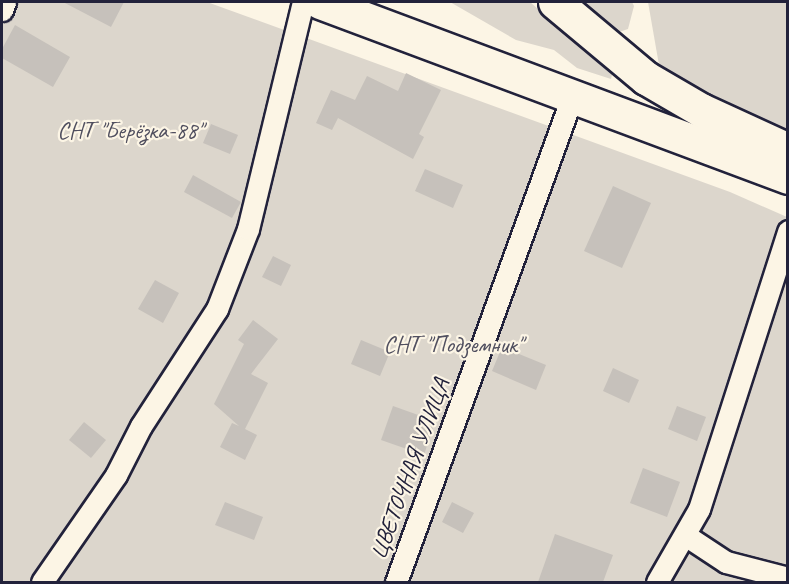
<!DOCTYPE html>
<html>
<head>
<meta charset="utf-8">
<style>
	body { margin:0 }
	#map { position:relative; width:789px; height:584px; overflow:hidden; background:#fcf5e5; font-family:Caveat,sans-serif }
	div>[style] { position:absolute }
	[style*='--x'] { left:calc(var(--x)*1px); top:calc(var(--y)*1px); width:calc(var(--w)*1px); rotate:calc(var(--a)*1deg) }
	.green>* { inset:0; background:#dcd6cc }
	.building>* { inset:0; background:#c6c1bb }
	.roads { filter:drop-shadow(2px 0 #22223b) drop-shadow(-2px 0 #22223b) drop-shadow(0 2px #22223b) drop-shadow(0 -2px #22223b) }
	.minor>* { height:21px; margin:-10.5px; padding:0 10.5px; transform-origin:10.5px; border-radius:10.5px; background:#fcf5e5 }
	.primary>* { height:33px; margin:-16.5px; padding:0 16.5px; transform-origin:16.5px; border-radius:16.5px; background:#fcf5e5 }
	span { translate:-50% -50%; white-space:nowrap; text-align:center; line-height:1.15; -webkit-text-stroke:4.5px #fcf5e5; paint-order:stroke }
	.park-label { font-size:24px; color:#504f5f }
	.street-label { font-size:24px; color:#22223b }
	.frame { position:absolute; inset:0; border:3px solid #22223b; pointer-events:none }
</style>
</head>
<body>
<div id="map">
	<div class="green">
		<i style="clip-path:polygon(2px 2px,207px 2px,730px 192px,787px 217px,787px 582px,2px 582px)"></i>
		<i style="clip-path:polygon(450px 2px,530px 2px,612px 75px,611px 79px,577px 68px,554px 50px,516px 40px)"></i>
		<i style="clip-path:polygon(578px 2px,632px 2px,634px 6px,628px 29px,616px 33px)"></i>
		<i style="clip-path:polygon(648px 2px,787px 2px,787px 135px,703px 94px,659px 65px)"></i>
	</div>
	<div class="building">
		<i style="clip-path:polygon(63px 2px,124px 2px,111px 27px)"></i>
		<i style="clip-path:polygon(15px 25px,70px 57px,53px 87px,2px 58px,2px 49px)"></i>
		<i style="clip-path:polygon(406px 73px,441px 90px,419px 134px,424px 137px,413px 159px,338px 118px,332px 130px,316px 123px,331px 90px,355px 100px,367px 76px,398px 91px)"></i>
		<i style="clip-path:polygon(211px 124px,238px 135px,230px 154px,203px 143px)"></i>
		<i style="clip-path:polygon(425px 169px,463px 185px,453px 208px,415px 191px)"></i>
		<i style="clip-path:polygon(193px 175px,241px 202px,232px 218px,184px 192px)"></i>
		<i style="clip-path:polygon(613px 186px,651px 203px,622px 268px,584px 251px)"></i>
		<i style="clip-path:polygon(273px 256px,291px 265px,281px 286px,262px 277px)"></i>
		<i style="clip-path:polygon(155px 280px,179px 293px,163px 323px,138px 309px)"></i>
		<i style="clip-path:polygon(253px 320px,278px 339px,251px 374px,268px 383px,245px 429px,257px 435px,245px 460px,220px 447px,232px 423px,239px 426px,214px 404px,244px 344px,238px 340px)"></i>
		<i style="clip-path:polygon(361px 340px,390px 352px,380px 376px,351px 364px)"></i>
		<i style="clip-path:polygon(502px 347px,546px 365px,536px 390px,492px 371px)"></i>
		<i style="clip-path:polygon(613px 368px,639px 380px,629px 403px,603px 391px)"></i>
		<i style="clip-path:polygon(393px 406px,435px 421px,424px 455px,381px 440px)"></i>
		<i style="clip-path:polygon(677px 406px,706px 417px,697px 441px,668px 429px)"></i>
		<i style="clip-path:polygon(84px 422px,106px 440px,91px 458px,69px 440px)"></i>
		<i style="clip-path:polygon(643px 468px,680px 482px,667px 517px,630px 503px)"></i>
		<i style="clip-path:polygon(225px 502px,263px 517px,254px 540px,215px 525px)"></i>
		<i style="clip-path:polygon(452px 502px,474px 513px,463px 533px,442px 522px)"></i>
		<i style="clip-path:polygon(555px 534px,613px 555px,603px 582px,538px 582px)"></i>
	</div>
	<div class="roads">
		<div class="minor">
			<i style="--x:2;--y:10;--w:9;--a:-69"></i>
			<i style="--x:685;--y:535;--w:49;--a:33.4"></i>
			<i style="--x:726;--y:562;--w:64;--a:14.5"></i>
			<i style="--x:42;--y:582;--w:130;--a:-55.3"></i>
			<i style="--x:116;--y:475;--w:55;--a:-63"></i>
			<i style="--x:141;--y:426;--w:140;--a:-57"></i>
			<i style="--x:217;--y:309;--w:86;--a:-68.8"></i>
			<i style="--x:248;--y:229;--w:234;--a:-76.4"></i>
			<i style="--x:396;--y:582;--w:516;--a:-70.05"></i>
			<i style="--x:657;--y:582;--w:84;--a:-60.1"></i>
			<i style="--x:699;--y:509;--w:292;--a:-72.2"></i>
		</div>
		<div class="primary">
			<i style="--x:320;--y:2;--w:500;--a:20.5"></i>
			<i style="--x:555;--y:2;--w:119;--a:39.9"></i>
			<i style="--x:646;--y:78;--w:64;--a:30.2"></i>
			<i style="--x:701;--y:110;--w:96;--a:24.7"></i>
		</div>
	</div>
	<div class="park-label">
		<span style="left:130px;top:131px">СНТ "Берёзка-88"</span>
		<span style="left:453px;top:345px">СНТ "Подземник"</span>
	</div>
	<div class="street-label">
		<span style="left:410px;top:469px;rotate:-70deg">ЦВЕТОЧНАЯ УЛИЦА</span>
	</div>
	<div class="frame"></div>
</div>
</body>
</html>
